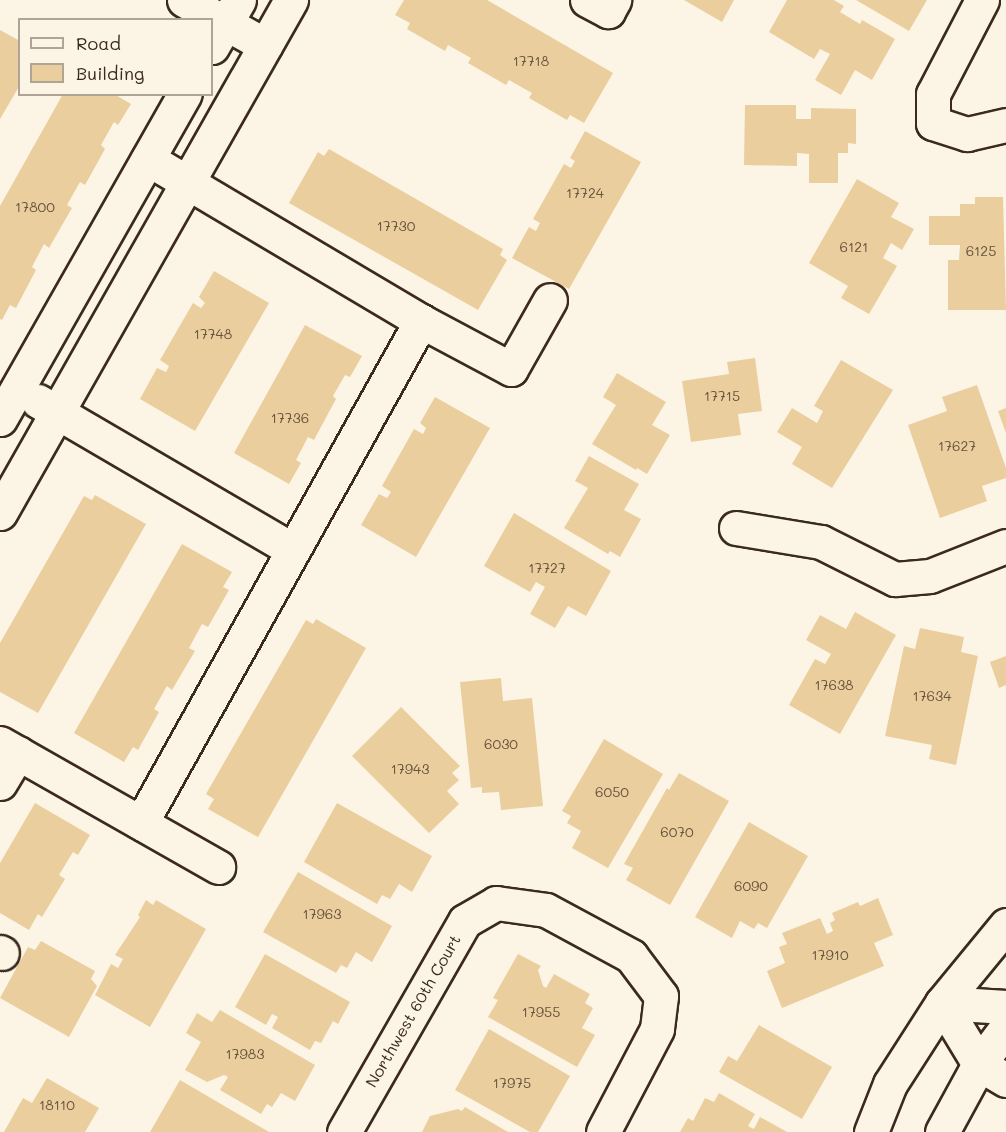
<!DOCTYPE html>
<html>
<head>
<meta charset="utf-8">
<style>
	body { margin:0 }
	#map { position:relative; width:1006px; height:1132px; overflow:hidden; background:#fcf5e5; font-family:Mali,sans-serif }
	div>[style] { position:absolute }
	[style*='--x'] { left:calc(var(--x)*1px); top:calc(var(--y)*1px); width:calc(var(--w)*1px); rotate:calc(var(--a)*1deg) }
	.building>* { inset:0; background:#eace9e }
	.roads { filter:drop-shadow(2px 0 #3b2a1e) drop-shadow(-2px 0 #3b2a1e) drop-shadow(0 2px #3b2a1e) drop-shadow(0 -2px #3b2a1e) }
	.minor>* { height:33px; margin:-16.5px; padding:0 16.5px; transform-origin:16.5px; border-radius:16.5px; background:#fcf5e5 }
	span { translate:-50% -50%; white-space:nowrap; text-align:center; line-height:1.15; -webkit-text-stroke:4.5px #fcf5e5; paint-order:stroke }
	.number-label { font-size:14px; color:#67533e }
	.number-label span { -webkit-text-stroke-width:0 }
	.street-label { font-size:16px; color:#3b2a1e }
	.legend { position:absolute; left:18px; top:18px; width:195px; height:78px; box-sizing:border-box; background:#fcf5e5; border:2px solid #afa495; margin:0; padding:8px 10px; list-style:none; font-size:18px; color:#3b2a1e }
	.legend li { display:flex; align-items:center; gap:12px; height:30px }
	.legend b { width:30px; border:2px solid #afa495 }
</style>
</head>
<body>
<div id="map">
	<div class="building">
		<i style="clip-path:polygon(404px 0,487px 0,613px 73px,584px 123px,570px 115px,567px 120px,529px 98px,532px 93px,509px 80px,506px 85px,468px 63px,471px 58px,448px 45px,445px 51px,407px 29px,410px 23px,395px 15px)"></i>
		<i style="clip-path:polygon(684px 0,734px 0,722px 22px)"></i>
		<i style="clip-path:polygon(787px 0,834px 0,844px 6px,840px 12px,860px 24px,862px 20px,895px 39px,872px 80px,855px 70px,841px 95px,815px 80px,830px 54px,820px 49px,814px 59px,769px 32px)"></i>
		<i style="clip-path:polygon(856px 0,927px 0,909px 31px)"></i>
		<i style="clip-path:polygon(0 30px,20px 41px,20px 85px,0 119px)"></i>
		<i style="clip-path:polygon(63px 94px,114px 94px,131px 104px,118px 125px,114px 122px,101px 145px,105px 149px,85px 185px,80px 182px,67px 205px,72px 208px,49px 248px,44px 244px,32px 267px,36px 270px,16px 308px,10px 305px,2px 320px,0 319px,0 206px)"></i>
		<i style="clip-path:polygon(745px 105px,796px 105px,796px 119px,811px 119px,811px 108px,856px 109px,856px 144px,848px 143px,848px 153px,838px 153px,838px 183px,809px 183px,809px 154px,797px 153px,797px 166px,744px 165px)"></i>
		<i style="clip-path:polygon(585px 131px,641px 162px,569px 289px,512px 258px,529px 227px,536px 231px,540px 223px,533px 219px,564px 164px,571px 168px,575px 161px,570px 158px)"></i>
		<i style="clip-path:polygon(329px 149px,503px 249px,500px 255px,507px 260px,478px 310px,289px 203px,318px 152px,324px 156px)"></i>
		<i style="clip-path:polygon(857px 179px,899px 203px,891px 217px,914px 229px,902px 250px,891px 243px,883px 258px,897px 266px,869px 314px,841px 298px,848px 286px,809px 263px)"></i>
		<i style="clip-path:polygon(975px 197px,1003px 197px,1006px 310px,948px 310px,948px 260px,959px 260px,960px 245px,929px 245px,929px 216px,960px 216px,960px 204px,975px 204px)"></i>
		<i style="clip-path:polygon(214px 271px,269px 303px,195px 431px,140px 399px,157px 368px,166px 372px,169px 366px,160px 360px,193px 303px,201px 308px,205px 303px,199px 297px)"></i>
		<i style="clip-path:polygon(305px 325px,362px 356px,350px 377px,345px 375px,333px 396px,336px 399px,314px 440px,308px 437px,296px 460px,301px 463px,289px 484px,234px 453px)"></i>
		<i style="clip-path:polygon(755px 358px,762px 411px,738px 414px,741px 435px,691px 442px,682px 381px,729px 374px,727px 362px)"></i>
		<i style="clip-path:polygon(841px 360px,893px 390px,832px 488px,792px 464px,802px 447px,777px 432px,792px 408px,817px 423px,823px 411px,814px 406px)"></i>
		<i style="clip-path:polygon(617px 373px,666px 402px,652px 425px,670px 435px,647px 474px,637px 468px,636px 470px,592px 444px,616px 405px,603px 397px)"></i>
		<i style="clip-path:polygon(977px 385px,1006px 468px,1006px 478px,982px 486px,987px 501px,940px 518px,908px 425px,947px 411px,942px 397px)"></i>
		<i style="clip-path:polygon(435px 397px,490px 428px,416px 557px,361px 525px,379px 494px,387px 498px,391px 492px,382px 486px,414px 429px,423px 434px,426px 428px,420px 423px)"></i>
		<i style="clip-path:polygon(1006px 408px,1006px 433px,998px 411px)"></i>
		<i style="clip-path:polygon(589px 456px,639px 484px,624px 510px,641px 519px,620px 557px,610px 551px,608px 554px,564px 528px,588px 488px,575px 481px)"></i>
		<i style="clip-path:polygon(95px 495px,146px 524px,38px 713px,0 692px,0 643px,84px 496px,92px 500px)"></i>
		<i style="clip-path:polygon(514px 513px,611px 571px,586px 616px,568px 606px,555px 628px,530px 614px,545px 587px,536px 582px,530px 592px,484px 566px)"></i>
		<i style="clip-path:polygon(182px 544px,232px 572px,223px 587px,229px 590px,208px 627px,202px 624px,189px 648px,195px 651px,172px 690px,167px 686px,154px 709px,159px 712px,138px 750px,133px 747px,124px 762px,74px 733px)"></i>
		<i style="clip-path:polygon(855px 612px,896px 635px,840px 734px,789px 705px,815px 659px,825px 664px,831px 654px,806px 640px,820px 615px,846px 629px)"></i>
		<i style="clip-path:polygon(316px 619px,366px 648px,258px 837px,208px 809px,214px 799px,206px 794px,306px 620px,313px 624px)"></i>
		<i style="clip-path:polygon(920px 628px,964px 637px,961px 652px,978px 656px,956px 765px,929px 759px,932px 745px,885px 736px,904px 646px,915px 649px)"></i>
		<i style="clip-path:polygon(1006px 656px,1006px 685px,999px 688px,990px 662px)"></i>
		<i style="clip-path:polygon(501px 678px,503px 701px,532px 698px,543px 806px,501px 810px,499px 792px,482px 793px,482px 787px,471px 788px,460px 682px)"></i>
		<i style="clip-path:polygon(401px 707px,460px 766px,452px 773px,459px 780px,447px 791px,459px 804px,429px 833px,352px 756px)"></i>
		<i style="clip-path:polygon(604px 739px,663px 774px,608px 868px,572px 848px,581px 831px,567px 823px,571px 816px,562px 811px)"></i>
		<i style="clip-path:polygon(679px 773px,729px 801px,670px 905px,626px 880px,633px 868px,624px 864px,667px 788px,669px 790px)"></i>
		<i style="clip-path:polygon(35px 803px,90px 835px,78px 855px,73px 852px,59px 875px,65px 879px,42px 917px,38px 914px,29px 930px,0 913px,0 863px)"></i>
		<i style="clip-path:polygon(337px 803px,432px 856px,412px 892px,399px 884px,390px 899px,382px 895px,377px 904px,304px 862px)"></i>
		<i style="clip-path:polygon(749px 822px,808px 856px,767px 928px,758px 923px,754px 929px,740px 921px,732px 938px,695px 917px)"></i>
		<i style="clip-path:polygon(298px 872px,392px 926px,372px 962px,356px 952px,347px 968px,341px 965px,336px 973px,263px 932px)"></i>
		<i style="clip-path:polygon(878px 898px,893px 935px,874px 943px,884px 966px,782px 1008px,767px 971px,785px 963px,779px 947px,787px 944px,782px 933px,820px 918px,827px 934px,833px 931px,830px 923px,835px 920px,832px 913px,858px 902px,860px 906px)"></i>
		<i style="clip-path:polygon(146px 900px,153px 905px,156px 900px,206px 929px,150px 1027px,95px 995px,111px 964px,118px 968px,123px 959px,115px 955px,140px 917px,138px 915px)"></i>
		<i style="clip-path:polygon(41px 941px,95px 971px,91px 979px,97px 986px,69px 1037px,0 998px,28px 947px,35px 950px)"></i>
		<i style="clip-path:polygon(265px 954px,350px 1002px,338px 1024px,333px 1021px,321px 1043px,315px 1041px,310px 1050px,272px 1028px,278px 1017px,272px 1014px,266px 1025px,235px 1007px)"></i>
		<i style="clip-path:polygon(518px 954px,541px 966px,538px 970px,543px 986px,546px 988px,554px 974px,590px 994px,585px 1003px,593px 1008px,582px 1028px,595px 1035px,577px 1067px,488px 1017px,498px 1000px,493px 998px)"></i>
		<i style="clip-path:polygon(220px 1010px,315px 1065px,295px 1101px,281px 1093px,272px 1107px,267px 1104px,261px 1114px,220px 1090px,228px 1077px,224px 1075px,207px 1082px,185px 1070px,201px 1042px,186px 1033px,197px 1013px,212px 1022px)"></i>
		<i style="clip-path:polygon(759px 1025px,832px 1067px,802px 1119px,719px 1072px,728px 1056px,737px 1061px)"></i>
		<i style="clip-path:polygon(489px 1029px,570px 1076px,538px 1132px,530px 1132px,455px 1090px)"></i>
		<i style="clip-path:polygon(47px 1078px,99px 1108px,85px 1132px,4px 1132px,23px 1098px,32px 1103px)"></i>
		<i style="clip-path:polygon(180px 1080px,269px 1132px,150px 1132px)"></i>
		<i style="clip-path:polygon(719px 1093px,755px 1114px,748px 1126px,754px 1129px,760px 1117px,787px 1132px,680px 1132px,688px 1118px,693px 1121px,705px 1098px,714px 1102px)"></i>
		<i style="clip-path:polygon(465px 1107px,508px 1132px,422px 1132px,430px 1116px,458px 1109px,462px 1111px)"></i>
	</div>
	<div class="roads">
		<div class="minor">
			<i style="--x:184;--y:0;--w:93;--a:29.1"></i>
			<i style="--x:587;--y:0;--w:24;--a:28"></i>
			<i style="--x:608;--y:11;--w:13;--a:-61"></i>
			<i style="--x:982;--y:0;--w:106;--a:117.5"></i>
			<i style="--x:933;--y:94;--w:29;--a:90"></i>
			<i style="--x:933;--y:123;--w:36;--a:18"></i>
			<i style="--x:967;--y:134;--w:40;--a:-13"></i>
			<i style="--x:212;--y:47;--w:54;--a:-60.1"></i>
			<i style="--x:148;--y:159;--w:317;--a:30.7"></i>
			<i style="--x:421;--y:321;--w:102;--a:28.1"></i>
			<i style="--x:511;--y:369;--w:79;--a:-60.5"></i>
			<i style="--x:38;--y:401;--w:295;--a:30.3"></i>
			<i style="--x:0;--y:419;--w:374;--a:-60.4"></i>
			<i style="--x:0;--y:513;--w:590;--a:-60.44"></i>
			<i style="--x:736;--y:528;--w:86;--a:9.4"></i>
			<i style="--x:821;--y:542;--w:83;--a:26.6"></i>
			<i style="--x:895;--y:579;--w:35;--a:-5"></i>
			<i style="--x:930;--y:576;--w:82;--a:-21.5"></i>
			<i style="--x:0;--y:743;--w:251;--a:29.6"></i>
			<i style="--x:0;--y:783;--w:35;--a:-59"></i>
			<i style="--x:141;--y:823;--w:575;--a:-60.85"></i>
			<i style="--x:0;--y:952;--w:2;--a:27"></i>
			<i style="--x:942;--y:1003;--w:71;--a:58.8"></i>
			<i style="--x:979;--y:1064;--w:31;--a:31"></i>
			<i style="--x:942;--y:1003;--w:64;--a:3.6"></i>
			<i style="--x:344;--y:1132;--w:243;--a:-60.2"></i>
			<i style="--x:465;--y:921;--w:36;--a:-30"></i>
			<i style="--x:496;--y:903;--w:50;--a:8"></i>
			<i style="--x:546;--y:910;--w:97;--a:28.4"></i>
			<i style="--x:631;--y:956;--w:50;--a:53.1"></i>
			<i style="--x:661;--y:996;--w:33;--a:97"></i>
			<i style="--x:657;--y:1029;--w:116;--a:117.7"></i>
			<i style="--x:871;--y:1132;--w:52;--a:-68.4"></i>
			<i style="--x:890;--y:1084;--w:96;--a:-57.3"></i>
			<i style="--x:942;--y:1003;--w:101;--a:-50.6"></i>
			<i style="--x:942;--y:1132;--w:77;--a:-61.4"></i>
			<i style="--x:979;--y:1064;--w:45;--a:-53.1"></i>
		</div>
	</div>
	<div class="number-label">
		<span style="left:531px;top:61px">17718</span>
		<span style="left:585px;top:193px">17724</span>
		<span style="left:35px;top:207px">17800</span>
		<span style="left:396px;top:226px">17730</span>
		<span style="left:854px;top:247px">6121</span>
		<span style="left:981px;top:251px">6125</span>
		<span style="left:213px;top:334px">17748</span>
		<span style="left:722px;top:396px">17715</span>
		<span style="left:290px;top:418px">17736</span>
		<span style="left:957px;top:446px">17627</span>
		<span style="left:547px;top:568px">17727</span>
		<span style="left:834px;top:685px">17638</span>
		<span style="left:932px;top:696px">17634</span>
		<span style="left:501px;top:744px">6030</span>
		<span style="left:410px;top:769px">17943</span>
		<span style="left:612px;top:792px">6050</span>
		<span style="left:677px;top:832px">6070</span>
		<span style="left:751px;top:886px">6090</span>
		<span style="left:322px;top:914px">17963</span>
		<span style="left:830px;top:955px">17910</span>
		<span style="left:541px;top:1012px">17955</span>
		<span style="left:245px;top:1054px">17983</span>
		<span style="left:512px;top:1083px">17975</span>
		<span style="left:57px;top:1105px">18110</span>
	</div>
	<div class="street-label">
		<span style="left:413px;top:1011px;rotate:-60deg">Northwest 60th Court</span>
	</div>
	<ul class="legend">
	<li><b style="height:8px;background:#fcf5e5"></b>Road</li>
	<li><b style="height:16px;background:#eace9e"></b>Building</li>
	</ul>
</div>
</body>
</html>
